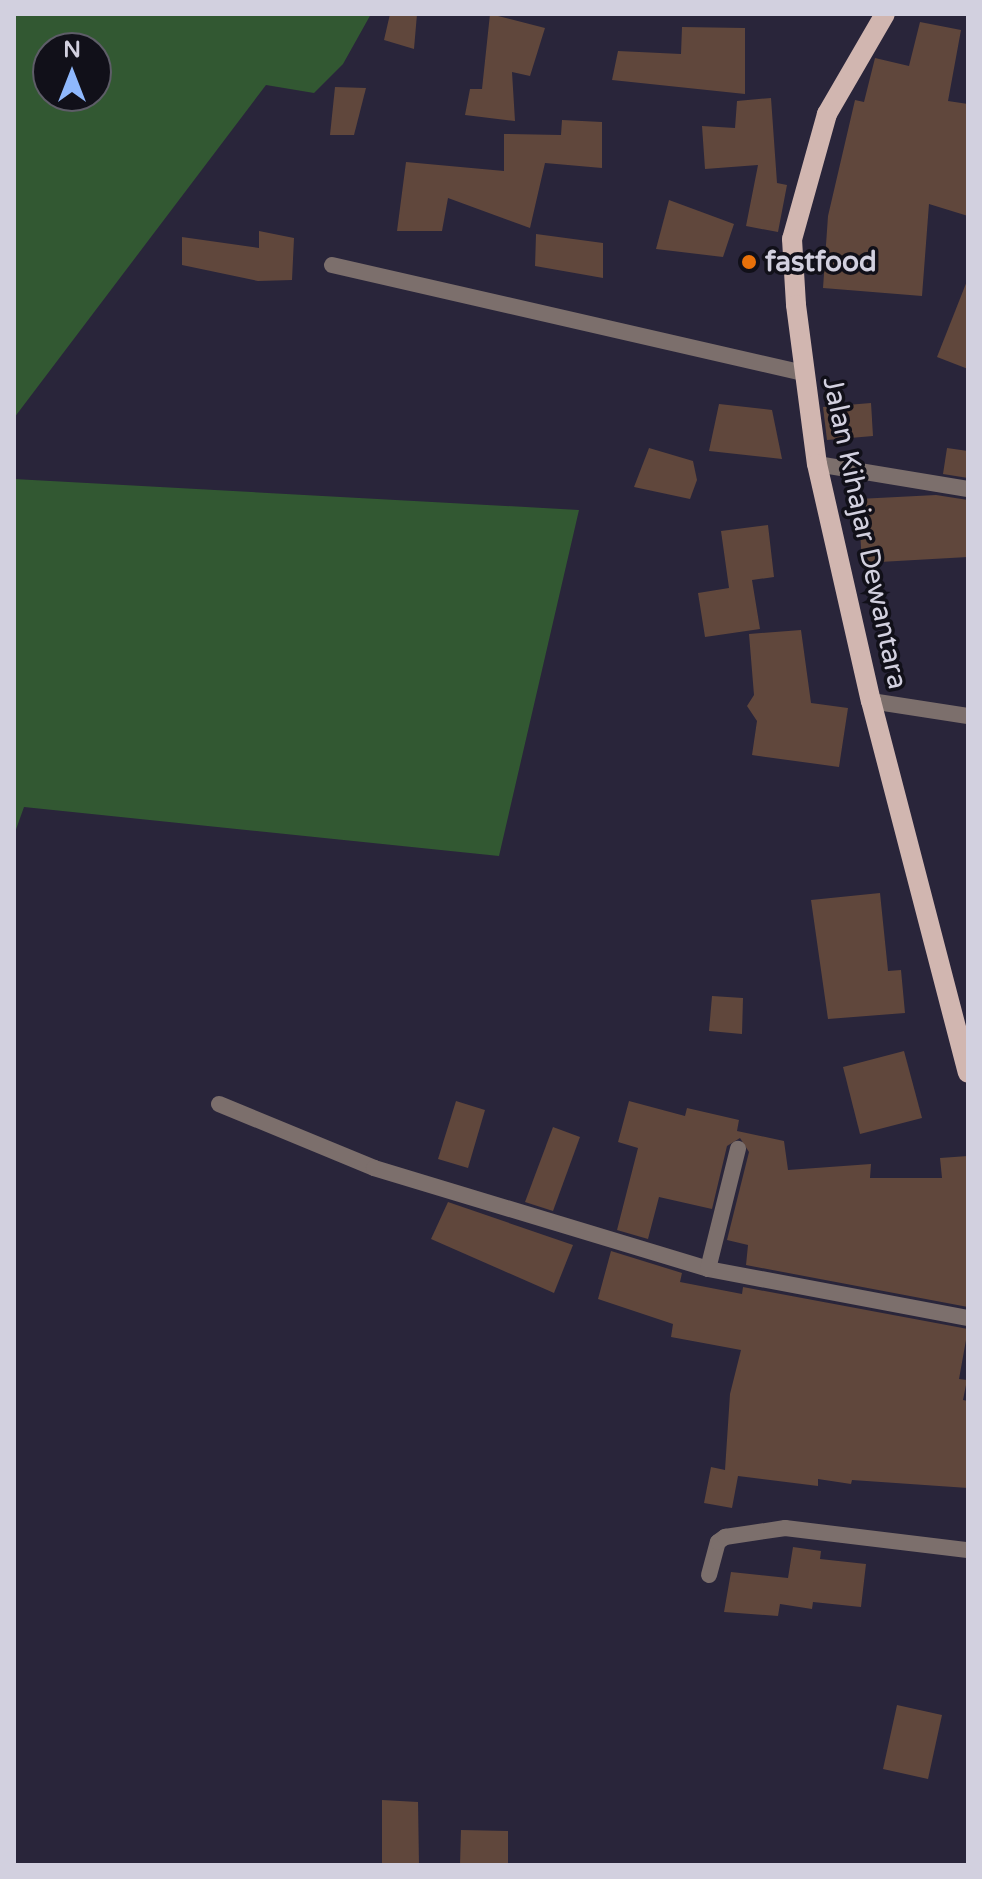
<!DOCTYPE html>
<html>
<head>
<meta charset="utf-8">
<style>
	body { margin:0 }
	#map { position:relative; width:982px; height:1879px; overflow:hidden; background:#29253a; font-family:"Varela Round",sans-serif }
	div>[style] { position:absolute }
	[style*='--x'] { left:calc(var(--x)*1px); top:calc(var(--y)*1px); width:calc(var(--w)*1px); rotate:calc(var(--a)*1deg) }
	.green>* { inset:0; background:#325832 }
	.building>* { inset:0; background:#60473c }
	.street>* { height:16px; margin:-8px; padding:0 8px; transform-origin:8px; border-radius:8px; background:#7c6f6c }
	.primary>* { height:20px; margin:-10px; padding:0 10px; transform-origin:10px; border-radius:10px; background:#d1b6b0 }
	.dots>* { width:22px; height:22px; translate:-50% -50%; box-sizing:border-box; border:4px solid #111019; border-radius:50% }
	span { translate:-50% -50%; white-space:nowrap; text-align:center; line-height:1.15; -webkit-text-stroke:7px #111019; paint-order:stroke }
	.poi-label { font-size:28px; color:#d2d0df; font-weight:700 }
	.left { translate:0 -50%; text-align:left }
	.street-label { font-size:28px; color:#d2d0df }
	.frame { position:absolute; inset:0; border:16px solid #d2d0df; pointer-events:none }
	.north { position:absolute; left:32px; top:32px; width:80px; height:80px; box-sizing:border-box; background:#111019; border:2px solid #5e5d68; border-radius:50%; rotate:0deg; font-size:22px; font-weight:700; line-height:32px; text-align:center; color:#d2d0df }
	.north::after { content:''; display:block; margin:auto; width:28px; height:36px; background:#8fb8fd; clip-path:polygon(50% 0,100% 100%,50% 72%,0 100%) }
</style>
</head>
<body>
<div id="map">
	<div class="green">
		<i style="clip-path:polygon(evenodd,14px 14px,371px 14px,343px 64px,314px 93px,266px 85px,14px 418px,14px 14px,48px 48px,96px 48px,96px 96px,48px 96px,48px 48px)"></i>
		<i style="clip-path:polygon(14px 479px,579px 510px,499px 856px,24px 807px,14px 835px)"></i>
	</div>
	<div class="building">
		<i style="clip-path:polygon(390px 14px,417px 14px,414px 49px,384px 40px)"></i>
		<i style="clip-path:polygon(490px 14px,545px 28px,530px 76px,512px 72px,515px 121px,465px 115px,470px 89px,482px 89px)"></i>
		<i style="clip-path:polygon(920px 22px,961px 30px,948px 101px,968px 104px,968px 216px,929px 204px,922px 296px,823px 288px,828px 216px,855px 100px,864px 102px,875px 58px,909px 66px)"></i>
		<i style="clip-path:polygon(682px 27px,745px 28px,745px 94px,612px 80px,618px 51px,681px 54px)"></i>
		<i style="clip-path:polygon(335px 87px,366px 88px,354px 135px,330px 135px)"></i>
		<i style="clip-path:polygon(771px 98px,777px 183px,787px 185px,778px 232px,746px 226px,758px 165px,705px 169px,702px 126px,735px 128px,737px 101px)"></i>
		<i style="clip-path:polygon(562px 120px,602px 122px,602px 168px,545px 163px,530px 228px,448px 198px,442px 231px,397px 231px,406px 162px,504px 171px,504px 134px,561px 135px)"></i>
		<i style="clip-path:polygon(669px 200px,734px 224px,723px 257px,656px 249px)"></i>
		<i style="clip-path:polygon(259px 231px,294px 238px,292px 280px,258px 281px,182px 265px,182px 237px,259px 248px)"></i>
		<i style="clip-path:polygon(536px 234px,603px 243px,603px 278px,535px 266px)"></i>
		<i style="clip-path:polygon(967px 281px,968px 281px,968px 369px,937px 357px)"></i>
		<i style="clip-path:polygon(871px 403px,873px 436px,827px 440px,823px 407px)"></i>
		<i style="clip-path:polygon(719px 404px,772px 410px,782px 459px,709px 451px)"></i>
		<i style="clip-path:polygon(649px 448px,693px 461px,697px 480px,690px 499px,634px 487px)"></i>
		<i style="clip-path:polygon(947px 448px,968px 451px,968px 478px,943px 474px)"></i>
		<i style="clip-path:polygon(936px 495px,968px 500px,968px 557px,862px 563px,858px 499px)"></i>
		<i style="clip-path:polygon(768px 525px,774px 577px,752px 580px,760px 629px,705px 637px,698px 593px,729px 588px,721px 531px)"></i>
		<i style="clip-path:polygon(801px 630px,811px 703px,848px 708px,839px 767px,752px 755px,757px 721px,747px 706px,754px 695px,749px 634px)"></i>
		<i style="clip-path:polygon(880px 893px,888px 971px,901px 970px,905px 1013px,828px 1019px,811px 900px)"></i>
		<i style="clip-path:polygon(712px 996px,743px 998px,742px 1034px,709px 1031px)"></i>
		<i style="clip-path:polygon(904px 1051px,922px 1118px,860px 1134px,843px 1067px)"></i>
		<i style="clip-path:polygon(456px 1101px,485px 1110px,468px 1168px,438px 1159px)"></i>
		<i style="clip-path:polygon(629px 1101px,685px 1116px,687px 1108px,739px 1120px,737px 1131px,784px 1141px,788px 1170px,871px 1164px,870px 1178px,942px 1178px,940px 1158px,968px 1156px,968px 1307px,746px 1265px,748px 1245px,727px 1240px,749px 1152px,740px 1138px,727px 1146px,712px 1209px,659px 1197px,648px 1239px,617px 1230px,638px 1148px,618px 1142px)"></i>
		<i style="clip-path:polygon(553px 1127px,580px 1137px,553px 1211px,525px 1202px)"></i>
		<i style="clip-path:polygon(448px 1202px,573px 1245px,554px 1293px,431px 1239px)"></i>
		<i style="clip-path:polygon(611px 1251px,682px 1273px,680px 1282px,742px 1294px,743px 1287px,968px 1329px,959px 1379px,967px 1380px,963px 1400px,968px 1401px,968px 1488px,852px 1480px,851px 1484px,818px 1479px,818px 1486px,738px 1476px,732px 1508px,704px 1503px,711px 1467px,725px 1470px,730px 1394px,741px 1350px,671px 1337px,673px 1324px,598px 1299px)"></i>
		<i style="clip-path:polygon(793px 1547px,821px 1551px,820px 1559px,866px 1564px,861px 1607px,813px 1602px,812px 1609px,780px 1604px,778px 1616px,724px 1612px,731px 1572px,788px 1578px)"></i>
		<i style="clip-path:polygon(897px 1705px,942px 1715px,928px 1779px,883px 1769px)"></i>
		<i style="clip-path:polygon(382px 1800px,418px 1802px,419px 1865px,382px 1865px)"></i>
		<i style="clip-path:polygon(461px 1830px,508px 1831px,508px 1865px,460px 1865px)"></i>
	</div>
	<div class="street">
		<i style="--x:332;--y:265;--w:482;--a:12.9"></i>
		<i style="--x:817;--y:464;--w:153;--a:9.4"></i>
		<i style="--x:871;--y:701;--w:98;--a:8.8"></i>
		<i style="--x:219;--y:1104;--w:168;--a:22.4"></i>
		<i style="--x:374;--y:1168;--w:349;--a:16.8"></i>
		<i style="--x:708;--y:1269;--w:265;--a:10.7"></i>
		<i style="--x:708;--y:1269;--w:124;--a:-76"></i>
		<i style="--x:709;--y:1575;--w:34;--a:-75"></i>
		<i style="--x:718;--y:1542;--w:9;--a:-36"></i>
		<i style="--x:725;--y:1537;--w:61;--a:-8.5"></i>
		<i style="--x:785;--y:1528;--w:184;--a:6.9"></i>
	</div>
	<div class="primary">
		<i style="--x:885;--y:14;--w:116;--a:120.1"></i>
		<i style="--x:827;--y:114;--w:130;--a:105.6"></i>
		<i style="--x:792;--y:239;--w:66;--a:86.5"></i>
		<i style="--x:796;--y:305;--w:160;--a:82.5"></i>
		<i style="--x:817;--y:464;--w:243;--a:77.2"></i>
		<i style="--x:871;--y:701;--w:384;--a:75.4"></i>
	</div>
	<div class="dots">
		<i style="left:749px;top:262px;background:#e8710a"></i>
	</div>
	<div class="poi-label">
		<span class="left" style="left:765px;top:262px">fastfood</span>
	</div>
	<div class="street-label">
		<span style="left:865px;top:533px;rotate:78deg">Jalan Kihajar Dewantara</span>
	</div>
	<div class="frame"></div>
	<div class="north">N</div>
</div>
</body>
</html>
